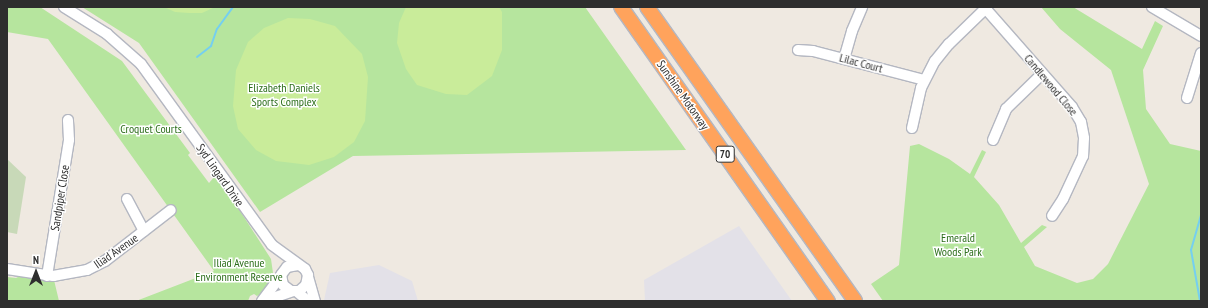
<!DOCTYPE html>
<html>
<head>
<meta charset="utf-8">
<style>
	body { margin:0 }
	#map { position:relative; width:1208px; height:308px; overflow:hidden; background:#efe9e1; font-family:"PT Sans Narrow",sans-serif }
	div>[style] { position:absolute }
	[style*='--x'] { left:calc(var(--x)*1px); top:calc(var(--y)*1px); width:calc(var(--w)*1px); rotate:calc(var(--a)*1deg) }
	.industrial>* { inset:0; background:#e3e1e8 }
	.green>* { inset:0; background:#b6e59e }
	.cemetery>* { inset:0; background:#c8d9b8 }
	.pitch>* { inset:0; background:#c9ec9a }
	.stream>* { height:2px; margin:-1px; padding:0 1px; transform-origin:1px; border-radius:1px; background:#75cff0 }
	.roads { filter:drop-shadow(1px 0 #b4b7c1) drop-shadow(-1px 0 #b4b7c1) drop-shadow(0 1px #b4b7c1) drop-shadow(0 -1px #b4b7c1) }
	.minor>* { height:10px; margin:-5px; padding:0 5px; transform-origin:5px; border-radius:5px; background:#fff }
	.highway>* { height:14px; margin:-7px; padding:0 7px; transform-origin:7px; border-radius:7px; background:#ffa35c }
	span { translate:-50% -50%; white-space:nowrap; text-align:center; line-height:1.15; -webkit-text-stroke:3px #fff; paint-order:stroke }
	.shield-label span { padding:1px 3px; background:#fff; border:1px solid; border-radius:3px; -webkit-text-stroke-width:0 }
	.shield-label { font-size:11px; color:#2e2e2e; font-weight:700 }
	.street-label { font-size:12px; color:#2e2e2e }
	.park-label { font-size:12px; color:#2c6e1b }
	.frame { position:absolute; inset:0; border:8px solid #2e2e2e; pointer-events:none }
	.north { position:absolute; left:16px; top:252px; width:40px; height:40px; -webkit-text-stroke:3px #fff; paint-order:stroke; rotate:0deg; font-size:11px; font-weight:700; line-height:16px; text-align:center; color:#2e2e2e }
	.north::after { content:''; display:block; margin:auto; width:14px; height:18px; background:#2e2e2e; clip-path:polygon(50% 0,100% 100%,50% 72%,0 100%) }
</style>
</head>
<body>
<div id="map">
	<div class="industrial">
		<i style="clip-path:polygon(739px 226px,792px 301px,645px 301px,644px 280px)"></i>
		<i style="clip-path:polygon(379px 265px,412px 281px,418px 301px,321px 301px,324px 300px,330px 273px)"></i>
	</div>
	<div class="green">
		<i style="clip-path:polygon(7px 7px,40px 7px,122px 61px,190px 153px,188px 155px,209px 183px,215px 176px,226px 189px,271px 259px,274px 280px,264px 292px,257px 296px,254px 294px,250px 296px,248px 301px,136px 301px,214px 271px,48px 39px,7px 32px)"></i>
		<i style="clip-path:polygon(82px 7px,585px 7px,686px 150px,353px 156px,260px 212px,139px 43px)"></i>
		<i style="clip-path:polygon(1041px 7px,1073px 7px,1142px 49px,1155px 21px,1163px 26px,1143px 70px,1146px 109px,1170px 144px,1201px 151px,1201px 301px,883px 301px,871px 284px,899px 265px,910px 146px,919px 144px,949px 159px,970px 174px,982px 150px,986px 152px,974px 177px,999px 205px,1021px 243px,1042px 225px,1047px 227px,1024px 247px,1035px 266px,1077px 283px,1093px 279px,1108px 264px,1149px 184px,1111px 70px,1060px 29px)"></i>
		<i style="clip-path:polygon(20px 276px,54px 280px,59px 301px,7px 301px,7px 277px,16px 278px)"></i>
	</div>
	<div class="cemetery">
		<i style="clip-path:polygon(7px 159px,26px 177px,17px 234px,7px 232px)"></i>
	</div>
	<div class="pitch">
		<i style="clip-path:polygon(164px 7px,215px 7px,202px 13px,189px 13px,175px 12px)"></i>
		<i style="clip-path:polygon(406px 7px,499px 7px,502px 12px,502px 50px,492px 76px,467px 95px,446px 94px,417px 85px,406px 69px,397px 43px,399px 23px)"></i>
		<i style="clip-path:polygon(288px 18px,310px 19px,335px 26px,362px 54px,368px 77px,365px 121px,354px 142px,334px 157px,309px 165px,276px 161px,256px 150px,238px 129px,233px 106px,236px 70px,248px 42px,264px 28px)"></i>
	</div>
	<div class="stream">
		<i style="--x:197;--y:57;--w:18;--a:-38"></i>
		<i style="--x:211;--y:46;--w:18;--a:-71"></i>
		<i style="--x:217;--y:29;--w:27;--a:-54"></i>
		<i style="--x:1200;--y:301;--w:52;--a:-100"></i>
		<i style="--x:1191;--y:250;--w:37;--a:-74"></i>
	</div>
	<div class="roads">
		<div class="minor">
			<i style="--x:64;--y:7;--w:51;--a:32.1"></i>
			<i style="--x:107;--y:34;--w:45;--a:41.4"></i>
			<i style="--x:141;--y:64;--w:223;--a:54.1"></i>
			<i style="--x:272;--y:245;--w:41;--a:36"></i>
			<i style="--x:305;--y:269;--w:7;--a:63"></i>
			<i style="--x:308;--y:275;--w:10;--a:101"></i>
			<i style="--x:306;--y:285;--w:9;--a:139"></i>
			<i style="--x:299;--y:291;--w:8;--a:180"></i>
			<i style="--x:291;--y:291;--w:10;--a:-143"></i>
			<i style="--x:283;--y:285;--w:10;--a:-101"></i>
			<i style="--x:281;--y:275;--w:10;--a:-53"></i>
			<i style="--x:287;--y:267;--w:11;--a:-10"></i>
			<i style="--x:1152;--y:7;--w:57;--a:30.6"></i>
			<i style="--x:985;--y:8;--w:132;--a:48.7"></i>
			<i style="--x:1072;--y:107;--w:17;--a:59"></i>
			<i style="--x:1081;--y:122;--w:16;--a:79"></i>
			<i style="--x:1084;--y:138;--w:18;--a:93"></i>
			<i style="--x:1083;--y:156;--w:47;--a:114.9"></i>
			<i style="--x:1063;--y:199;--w:20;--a:123"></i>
			<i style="--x:798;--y:50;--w:15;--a:4"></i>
			<i style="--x:813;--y:51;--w:115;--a:14.6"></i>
			<i style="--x:844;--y:59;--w:29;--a:-74"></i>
			<i style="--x:852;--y:31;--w:26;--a:-67"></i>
			<i style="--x:1187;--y:98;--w:47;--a:-72.7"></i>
			<i style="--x:912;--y:128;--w:41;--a:-77.3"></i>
			<i style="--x:921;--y:88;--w:30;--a:-63"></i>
			<i style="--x:935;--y:61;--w:22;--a:-51"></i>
			<i style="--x:949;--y:44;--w:53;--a:-44.2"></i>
			<i style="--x:993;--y:140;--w:34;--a:-67"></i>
			<i style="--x:1006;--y:109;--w:50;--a:-44.2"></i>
			<i style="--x:127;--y:199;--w:36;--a:62"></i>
			<i style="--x:7;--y:269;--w:47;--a:8.7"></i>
			<i style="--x:53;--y:276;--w:35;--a:-10"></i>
			<i style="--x:87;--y:270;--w:20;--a:-27"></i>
			<i style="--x:105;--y:261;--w:83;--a:-37.7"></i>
			<i style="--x:47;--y:276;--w:138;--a:-80.8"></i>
			<i style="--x:69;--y:140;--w:20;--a:-93"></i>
			<i style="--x:308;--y:277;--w:25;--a:74"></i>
			<i style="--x:296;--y:291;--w:16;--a:40"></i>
			<i style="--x:262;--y:301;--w:31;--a:-53"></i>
			<i style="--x:264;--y:301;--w:31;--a:-19"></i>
		</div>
		<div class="highway">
			<i style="--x:621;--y:7;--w:360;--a:54.9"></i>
			<i style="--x:647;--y:7;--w:360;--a:54.7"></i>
		</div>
	</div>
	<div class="shield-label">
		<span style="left:725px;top:154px">70</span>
	</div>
	<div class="street-label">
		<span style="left:861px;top:63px;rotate:15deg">Lilac Court</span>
		<span style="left:1051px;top:85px;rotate:50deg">Candlewood Close</span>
		<span style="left:683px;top:95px;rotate:55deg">Sunshine Motorway</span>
		<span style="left:220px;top:175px;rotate:55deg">Syd Lingard Drive</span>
		<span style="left:60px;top:198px;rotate:-81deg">Sandpiper Close</span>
		<span style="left:116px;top:251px;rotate:-35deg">Iliad Avenue</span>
	</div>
	<div class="park-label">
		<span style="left:284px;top:95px">Elizabeth Daniels<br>Sports Complex</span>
		<span style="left:151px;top:129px">Croquet Courts</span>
		<span style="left:958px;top:245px">Emerald<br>Woods Park</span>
		<span style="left:239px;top:270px">Iliad Avenue<br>Environment Reserve</span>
	</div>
	<div class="frame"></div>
	<div class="north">N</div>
</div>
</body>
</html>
